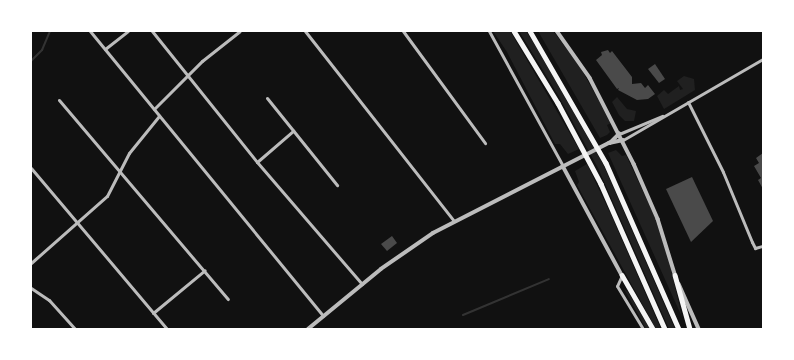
<!DOCTYPE html>
<html>
<head>
<meta charset="utf-8">
<style>
	body { margin:0 }
	#map { position:relative; width:794px; height:360px; overflow:hidden; background:#111; font-family:Ubuntu,sans-serif }
	div>[style] { position:absolute }
	[style*='--x'] { left:calc(var(--x)*1px); top:calc(var(--y)*1px); width:calc(var(--w)*1px); rotate:calc(var(--a)*1deg) }
	.green>* { inset:0; background:#202020 }
	.stream>* { height:2px; margin:-1px; padding:0 1px; transform-origin:1px; border-radius:1px; background:#333 }
	.building>* { inset:0; background:#4a4a4a }
	.minor>* { height:3px; margin:-1.5px; padding:0 1.5px; transform-origin:1.5px; border-radius:1.5px; background:#bcbcbc }
	.tertiary>* { height:3.5px; margin:-1.75px; padding:0 1.75px; transform-origin:1.75px; border-radius:1.75px; background:#bcbcbc }
	.primary>* { height:4.5px; margin:-2.25px; padding:0 2.25px; transform-origin:2.25px; border-radius:2.25px; background:#f5f5f5 }
	span { translate:-50% -50%; white-space:nowrap; text-align:center; line-height:1.15; -webkit-text-stroke:3px #fff; paint-order:stroke }
	.frame { position:absolute; inset:0; border:32px solid #fff; pointer-events:none }
</style>
</head>
<body>
<div id="map">
	<div class="green">
		<i style="clip-path:polygon(493px 31px,510px 31px,579px 149px,568px 154px,560px 144px,555px 144px,507px 52px)"></i>
		<i style="clip-path:polygon(519px 31px,526px 31px,536px 47px,603px 164px,675px 329px,669px 329px,598px 168px,558px 95px)"></i>
		<i style="clip-path:polygon(538px 31px,553px 31px,579px 65px,611px 123px,607px 125px,610px 132px,607px 135px,600px 138px)"></i>
		<i style="clip-path:polygon(684px 76px,694px 79px,695px 90px,664px 109px,657px 96px,664px 90px,668px 94px,679px 86px,680px 90px,683px 89px,677px 81px)"></i>
		<i style="clip-path:polygon(617px 97px,627px 109px,636px 111px,634px 121px,625px 121px,619px 115px,612px 102px)"></i>
		<i style="clip-path:polygon(616px 150px,622px 156px,626px 155px,654px 215px,669px 261px,682px 317px,608px 153px)"></i>
		<i style="clip-path:polygon(587px 164px,612px 217px,661px 329px,656px 329px,577px 185px,579px 182px,575px 171px)"></i>
		<i style="clip-path:polygon(624px 289px,628px 292px,650px 329px,646px 329px)"></i>
	</div>
	<div class="stream">
		<i style="--x:31;--y:61;--w:16;--a:-45"></i>
		<i style="--x:42;--y:50;--w:21;--a:-67"></i>
		<i style="--x:463;--y:315;--w:93;--a:-22.7"></i>
	</div>
	<div class="building">
		<i style="clip-path:polygon(608px 50px,610px 53px,612px 51px,632px 77px,632px 84px,641px 83px,645px 88px,648px 85px,655px 94px,648px 99px,637px 100px,618px 90px,619px 88px,617px 89px,596px 60px,602px 55px,601px 52px)"></i>
		<i style="clip-path:polygon(655px 64px,665px 79px,659px 83px,648px 69px)"></i>
		<i style="clip-path:polygon(763px 153px,763px 189px,758px 180px,761px 178px,754px 166px,759px 163px,756px 158px)"></i>
		<i style="clip-path:polygon(692px 177px,713px 221px,691px 242px,666px 189px)"></i>
		<i style="clip-path:polygon(392px 236px,397px 243px,387px 251px,381px 244px)"></i>
	</div>
	<div class="minor">
		<i style="--x:90;--y:31;--w:368;--a:50.7"></i>
		<i style="--x:152;--y:31;--w:168;--a:51.3"></i>
		<i style="--x:257;--y:162;--w:161;--a:49.3"></i>
		<i style="--x:305;--y:31;--w:241;--a:51.9"></i>
		<i style="--x:403;--y:31;--w:139;--a:53.8"></i>
		<i style="--x:489;--y:31;--w:154;--a:61.3"></i>
		<i style="--x:105;--y:49;--w:29;--a:-38"></i>
		<i style="--x:267;--y:98;--w:112;--a:51.2"></i>
		<i style="--x:59;--y:100;--w:261;--a:49.7"></i>
		<i style="--x:688;--y:102;--w:78;--a:63.4"></i>
		<i style="--x:723;--y:172;--w:76;--a:67.5"></i>
		<i style="--x:752;--y:242;--w:7;--a:63"></i>
		<i style="--x:755;--y:248;--w:7;--a:-16"></i>
		<i style="--x:154;--y:109;--w:68;--a:-45"></i>
		<i style="--x:202;--y:61;--w:48;--a:-38.3"></i>
		<i style="--x:619;--y:134;--w:47;--a:-22.7"></i>
		<i style="--x:623;--y:140;--w:162;--a:-30.1"></i>
		<i style="--x:257;--y:162;--w:48;--a:-40.7"></i>
		<i style="--x:31;--y:168;--w:211;--a:49.8"></i>
		<i style="--x:31;--y:263;--w:101;--a:-41.4"></i>
		<i style="--x:107;--y:196;--w:48;--a:-62.9"></i>
		<i style="--x:129;--y:153;--w:48;--a:-51"></i>
		<i style="--x:622;--y:275;--w:12;--a:114"></i>
		<i style="--x:617;--y:286;--w:50;--a:58.8"></i>
		<i style="--x:31;--y:288;--w:22;--a:34"></i>
		<i style="--x:49;--y:300;--w:39;--a:48"></i>
		<i style="--x:153;--y:313;--w:67;--a:-39.6"></i>
	</div>
	<div class="tertiary">
		<i style="--x:557;--y:31;--w:57;--a:54.9"></i>
		<i style="--x:590;--y:78;--w:97;--a:62.9"></i>
		<i style="--x:634;--y:164;--w:60;--a:66.4"></i>
		<i style="--x:658;--y:219;--w:61;--a:72.8"></i>
		<i style="--x:610;--y:143;--w:13;--a:-45"></i>
		<i style="--x:563;--y:166;--w:124;--a:61.6"></i>
		<i style="--x:679;--y:284;--w:49;--a:66"></i>
		<i style="--x:308;--y:329;--w:94;--a:-39.4"></i>
		<i style="--x:381;--y:269;--w:63;--a:-34.7"></i>
		<i style="--x:433;--y:233;--w:198;--a:-27.1"></i>
		<i style="--x:609;--y:143;--w:14;--a:-12"></i>
	</div>
	<div class="primary">
		<i style="--x:514;--y:31;--w:84;--a:58.6"></i>
		<i style="--x:558;--y:103;--w:92;--a:62"></i>
		<i style="--x:601;--y:184;--w:158;--a:66.2"></i>
		<i style="--x:530;--y:31;--w:152;--a:60.1"></i>
		<i style="--x:606;--y:163;--w:181;--a:66.3"></i>
		<i style="--x:622;--y:275;--w:62;--a:60.1"></i>
		<i style="--x:675;--y:275;--w:56;--a:74.5"></i>
	</div>
	<div class="frame"></div>
</div>
</body>
</html>
